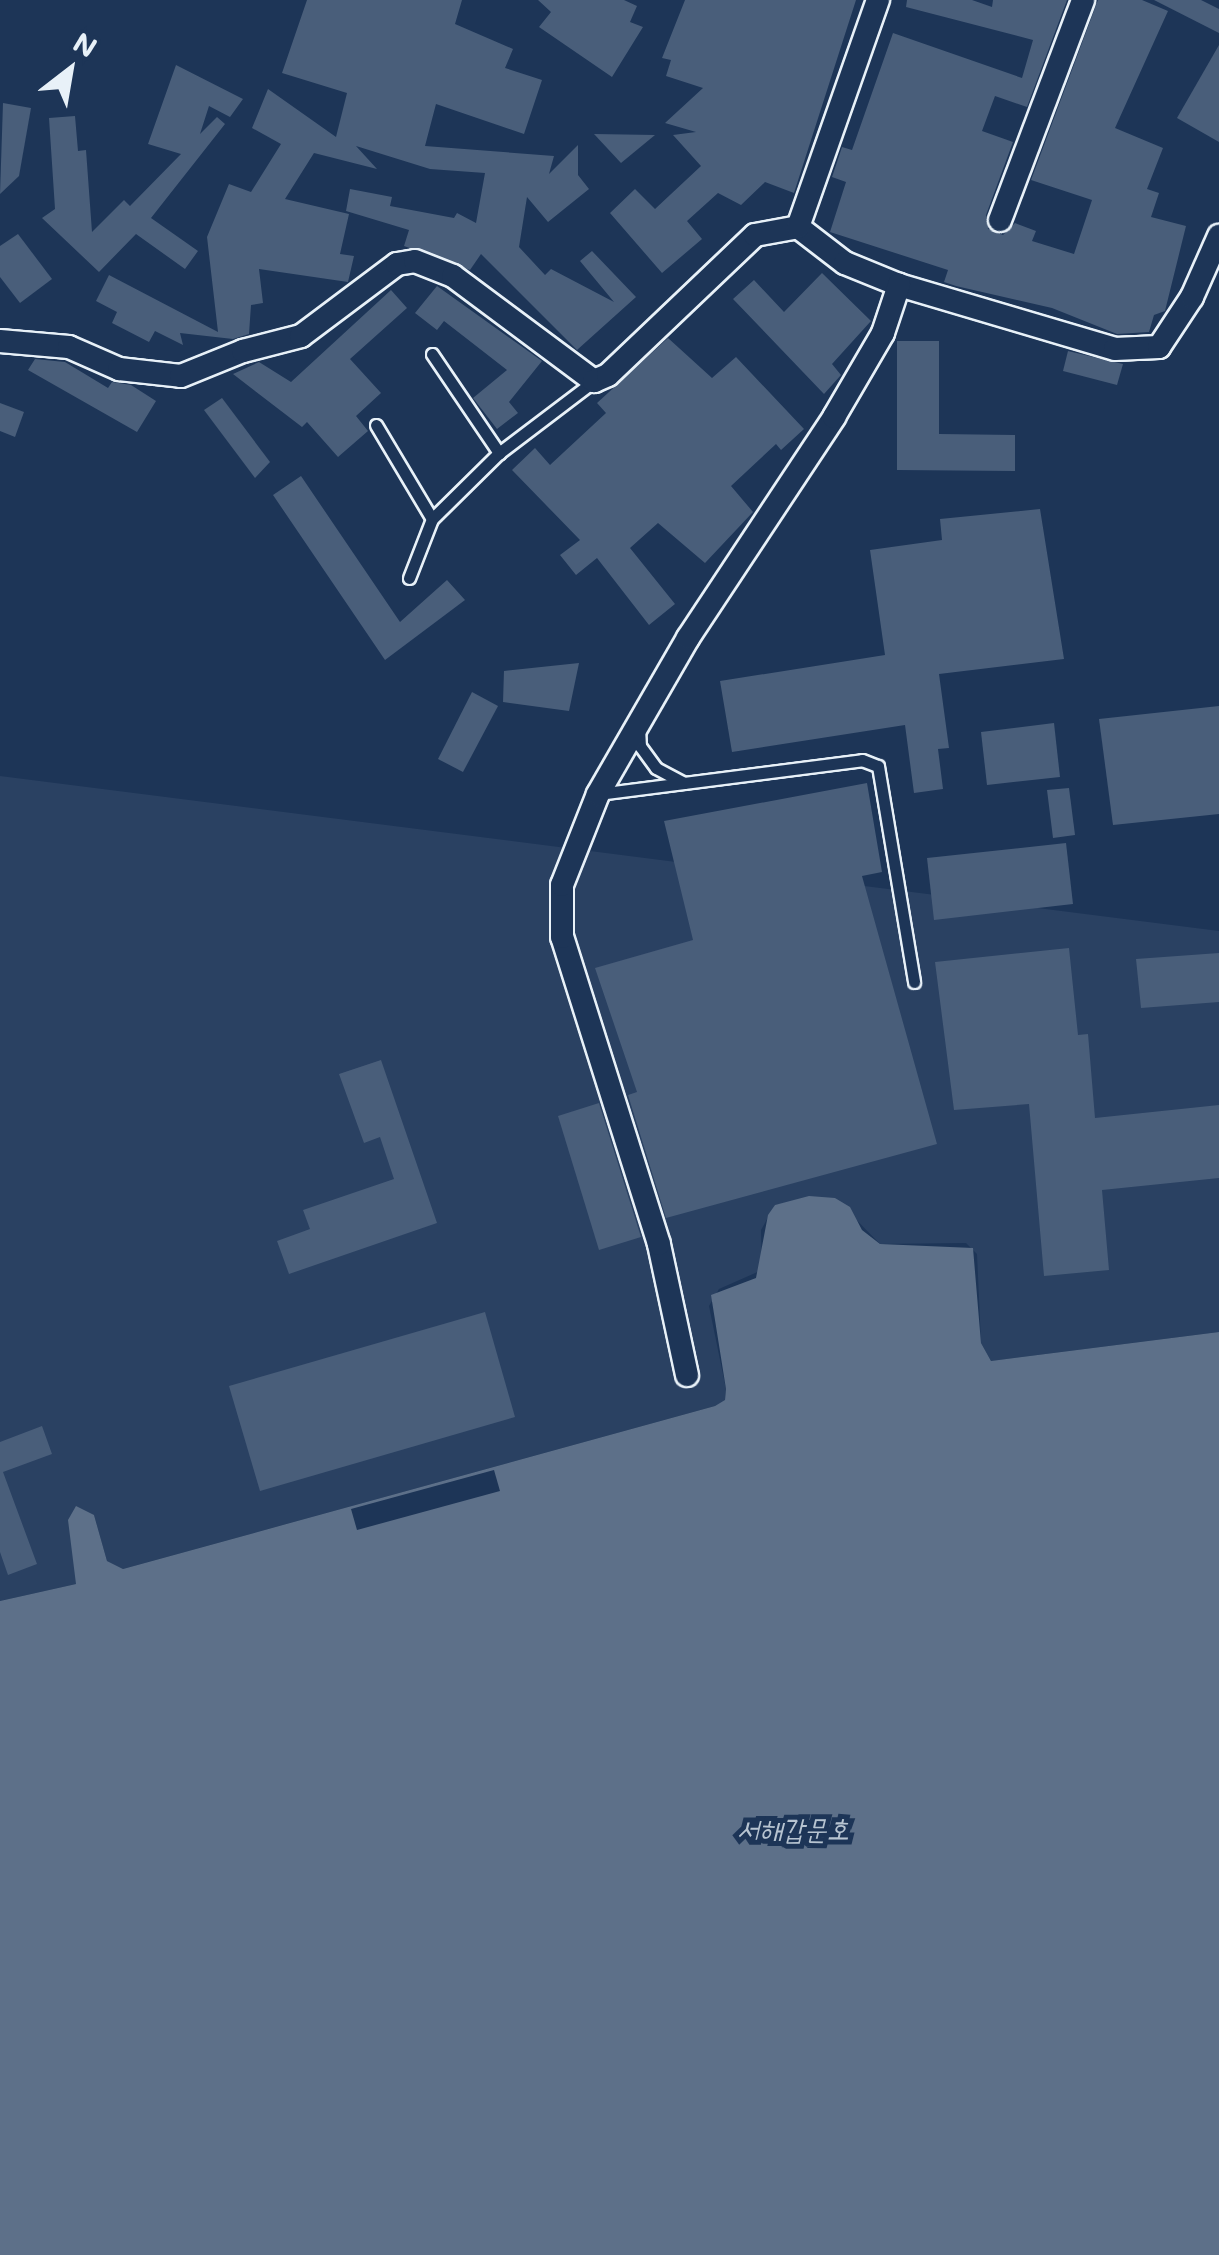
<!DOCTYPE html>
<html>
<head>
<meta charset="utf-8">
<style>
	body { margin:0 }
	#map { position:relative; width:1219px; height:2255px; overflow:hidden; background:#1d3557; font-family:Mali,"Poor Story",sans-serif }
	div>[style] { position:absolute }
	[style*='--x'] { left:calc(var(--x)*1px); top:calc(var(--y)*1px); width:calc(var(--w)*1px); rotate:calc(var(--a)*1deg) }
	.built>* { inset:0; background:#2a4162 }
	.water>* { inset:0; background:#5d7089 }
	.pier>* { inset:0; background:#1d3557 }
	.building>* { inset:0; background:#495e7a }
	.roads { filter:drop-shadow(2px 0 #e8f1f8) drop-shadow(-2px 0 #e8f1f8) drop-shadow(0 2px #e8f1f8) drop-shadow(0 -2px #e8f1f8) }
	.service>* { height:11px; margin:-5.5px; padding:0 5.5px; transform-origin:5.5px; border-radius:5.5px; background:#1d3557 }
	.minor>* { height:22px; margin:-11px; padding:0 11px; transform-origin:11px; border-radius:11px; background:#1d3557 }
	span { translate:-50% -50%; white-space:nowrap; text-align:center; line-height:1.15; -webkit-text-stroke:10px #1d3557; paint-order:stroke }
	.water-label { font-size:28px; color:#b7c4d1; font-style:italic }
	.north { position:absolute; left:20px; top:20px; width:100px; height:100px; -webkit-text-stroke:8px #1d3557; paint-order:stroke; rotate:31deg; font-size:28px; font-weight:700; line-height:40px; text-align:center; color:#e8f1f8 }
	.north::after { content:''; display:block; margin:auto; width:35px; height:45px; background:#e8f1f8; clip-path:polygon(50% 0,100% 100%,50% 72%,0 100%) }
</style>
</head>
<body>
<div id="map">
	<div class="built">
		<i style="clip-path:polygon(0 776px,1219px 931px,1219px 1332px,991px 1361px,981px 1343px,977px 1254px,966px 1243px,880px 1244px,835px 1198px,775px 1205px,761px 1230px,762px 1270px,719px 1289px,709px 1306px,726px 1389px,725px 1401px,715px 1406px,123px 1569px,107px 1561px,94px 1515px,76px 1584px,0 1601px)"></i>
	</div>
	<div class="water">
		<i style="clip-path:polygon(809px 1196px,835px 1198px,850px 1207px,862px 1230px,880px 1244px,973px 1248px,981px 1343px,991px 1361px,1219px 1332px,1219px 2255px,0 2255px,0 1601px,76px 1584px,68px 1520px,76px 1506px,94px 1515px,107px 1561px,123px 1569px,715px 1406px,725px 1400px,726px 1389px,711px 1295px,756px 1278px,768px 1215px,775px 1205px)"></i>
	</div>
	<div class="pier">
		<i style="clip-path:polygon(494px 1470px,500px 1491px,357px 1530px,351px 1509px)"></i>
	</div>
	<div class="building">
		<i style="clip-path:polygon(307px 0,462px 0,455px 24px,513px 49px,505px 68px,542px 80px,524px 134px,436px 104px,425px 146px,554px 156px,549px 174px,578px 145px,578px 175px,589px 189px,548px 222px,527px 197px,519px 247px,545px 275px,551px 269px,614px 302px,580px 261px,592px 251px,636px 297px,577px 350px,481px 254px,470px 270px,404px 246px,409px 230px,346px 211px,350px 189px,392px 197px,390px 206px,454px 218px,457px 213px,476px 223px,485px 173px,430px 169px,356px 146px,377px 169px,314px 153px,285px 199px,349px 214px,340px 254px,354px 256px,348px 282px,259px 269px,263px 303px,251px 305px,249px 334px,233px 339px,180px 333px,183px 345px,155px 331px,149px 342px,112px 323px,117px 312px,96px 301px,109px 275px,218px 332px,207px 237px,229px 184px,251px 192px,281px 144px,252px 128px,268px 89px,336px 137px,347px 93px,282px 73px)"></i>
		<i style="clip-path:polygon(538px 0,624px 0,637px 6px,630px 22px,643px 27px,612px 77px,539px 27px,551px 12px)"></i>
		<i style="clip-path:polygon(685px 0,856px 0,794px 193px,765px 182px,741px 205px,718px 193px,687px 221px,702px 239px,662px 273px,610px 213px,635px 189px,655px 209px,701px 166px,673px 135px,696px 132px,665px 123px,703px 88px,666px 76px,671px 60px,662px 58px)"></i>
		<i style="clip-path:polygon(907px 0,972px 0,992px 7px,993px 0,1067px 0,1027px 107px,995px 96px,982px 131px,1013px 142px,986px 215px,988px 229px,1003px 235px,1015px 223px,1036px 231px,1032px 241px,1074px 254px,1092px 200px,1031px 180px,1098px 0,1142px 0,1168px 11px,1115px 128px,1163px 148px,1147px 189px,1159px 193px,1151px 217px,1186px 226px,1165px 311px,1154px 315px,1149px 332px,1117px 334px,1052px 308px,956px 286px,944px 282px,948px 270px,830px 232px,846px 182px,832px 177px,842px 147px,852px 150px,893px 33px,1022px 78px,1033px 40px,906px 7px)"></i>
		<i style="clip-path:polygon(1154px 0,1201px 0,1219px 9px,1219px 33px)"></i>
		<i style="clip-path:polygon(1219px 45px,1219px 142px,1177px 118px)"></i>
		<i style="clip-path:polygon(176px 65px,243px 99px,230px 117px,209px 106px,200px 134px,217px 117px,225px 124px,151px 218px,198px 251px,185px 269px,136px 234px,99px 272px,42px 218px,55px 209px,49px 118px,75px 116px,78px 151px,86px 150px,92px 232px,124px 200px,130px 206px,181px 154px,148px 144px)"></i>
		<i style="clip-path:polygon(3px 103px,31px 108px,19px 176px,0 194px)"></i>
		<i style="clip-path:polygon(594px 134px,655px 135px,621px 163px)"></i>
		<i style="clip-path:polygon(18px 234px,52px 279px,20px 303px,0 277px,0 246px)"></i>
		<i style="clip-path:polygon(822px 273px,871px 321px,832px 364px,841px 375px,824px 394px,733px 299px,754px 280px,784px 312px)"></i>
		<i style="clip-path:polygon(437px 286px,542px 361px,509px 402px,518px 413px,497px 429px,473px 398px,507px 370px,444px 321px,437px 330px,415px 313px)"></i>
		<i style="clip-path:polygon(391px 290px,407px 308px,350px 359px,381px 393px,356px 416px,368px 431px,338px 457px,307px 422px,302px 427px,233px 374px,259px 362px,291px 382px)"></i>
		<i style="clip-path:polygon(668px 338px,712px 378px,736px 357px,804px 429px,781px 450px,776px 444px,731px 486px,753px 512px,705px 563px,658px 523px,630px 548px,675px 604px,649px 625px,597px 558px,576px 575px,560px 555px,580px 540px,512px 470px,535px 448px,550px 465px,606px 413px,597px 403px)"></i>
		<i style="clip-path:polygon(897px 341px,939px 341px,939px 434px,1015px 435px,1015px 471px,897px 470px)"></i>
		<i style="clip-path:polygon(1068px 351px,1123px 364px,1117px 385px,1063px 371px)"></i>
		<i style="clip-path:polygon(35px 359px,65px 362px,108px 388px,112px 382px,131px 385px,156px 401px,137px 432px,28px 370px)"></i>
		<i style="clip-path:polygon(222px 398px,270px 462px,255px 478px,204px 410px)"></i>
		<i style="clip-path:polygon(0 403px,24px 412px,15px 437px,0 431px)"></i>
		<i style="clip-path:polygon(301px 476px,400px 622px,447px 580px,465px 600px,385px 660px,273px 495px)"></i>
		<i style="clip-path:polygon(1040px 509px,1064px 659px,939px 674px,949px 748px,938px 749px,943px 789px,914px 793px,905px 725px,732px 752px,720px 681px,885px 655px,870px 550px,942px 540px,940px 519px)"></i>
		<i style="clip-path:polygon(579px 663px,569px 711px,503px 702px,504px 671px)"></i>
		<i style="clip-path:polygon(472px 692px,498px 706px,463px 772px,438px 759px)"></i>
		<i style="clip-path:polygon(1219px 706px,1219px 814px,1113px 825px,1099px 719px)"></i>
		<i style="clip-path:polygon(1054px 723px,1060px 777px,987px 785px,981px 732px)"></i>
		<i style="clip-path:polygon(867px 783px,882px 872px,862px 876px,937px 1144px,666px 1218px,628px 1095px,637px 1092px,595px 968px,693px 940px,664px 821px)"></i>
		<i style="clip-path:polygon(1069px 788px,1075px 835px,1053px 838px,1047px 790px)"></i>
		<i style="clip-path:polygon(1066px 843px,1073px 904px,934px 920px,927px 858px)"></i>
		<i style="clip-path:polygon(1069px 948px,1078px 1035px,1088px 1034px,1095px 1118px,1219px 1105px,1219px 1178px,1102px 1190px,1109px 1270px,1044px 1276px,1029px 1104px,954px 1110px,935px 962px)"></i>
		<i style="clip-path:polygon(1219px 953px,1219px 1002px,1141px 1008px,1136px 959px)"></i>
		<i style="clip-path:polygon(381px 1060px,437px 1223px,289px 1274px,277px 1241px,310px 1229px,303px 1210px,394px 1179px,380px 1137px,364px 1143px,339px 1074px)"></i>
		<i style="clip-path:polygon(599px 1103px,641px 1237px,599px 1250px,558px 1116px)"></i>
		<i style="clip-path:polygon(485px 1312px,515px 1417px,260px 1491px,229px 1386px)"></i>
		<i style="clip-path:polygon(42px 1426px,52px 1454px,3px 1472px,37px 1564px,8px 1575px,0 1552px,0 1442px)"></i>
	</div>
	<div class="roads">
		<div class="service">
			<i style="--x:432;--y:354;--w:120;--a:55.9"></i>
			<i style="--x:499;--y:453;--w:119;--a:-37.2"></i>
			<i style="--x:376;--y:425;--w:109;--a:59.2"></i>
			<i style="--x:409;--y:578;--w:63;--a:-68.7"></i>
			<i style="--x:432;--y:519;--w:94;--a:-44.6"></i>
			<i style="--x:639;--y:728;--w:18;--a:87"></i>
			<i style="--x:640;--y:746;--w:27;--a:54"></i>
			<i style="--x:656;--y:768;--w:32;--a:28"></i>
			<i style="--x:598;--y:794;--w:266;--a:-7.3"></i>
			<i style="--x:862;--y:760;--w:17;--a:21"></i>
			<i style="--x:878;--y:766;--w:219;--a:80.5"></i>
		</div>
		<div class="minor">
			<i style="--x:1000;--y:220;--w:235;--a:-69.3"></i>
			<i style="--x:798;--y:227;--w:59;--a:37.5"></i>
			<i style="--x:845;--y:263;--w:58;--a:22.2"></i>
			<i style="--x:899;--y:285;--w:225;--a:16.5"></i>
			<i style="--x:1115;--y:349;--w:44;--a:-2.6"></i>
			<i style="--x:1159;--y:347;--w:60;--a:-56.6"></i>
			<i style="--x:1192;--y:297;--w:67;--a:-66.1"></i>
			<i style="--x:0;--y:341;--w:69;--a:5"></i>
			<i style="--x:69;--y:347;--w:55;--a:23.7"></i>
			<i style="--x:119;--y:369;--w:62;--a:6.4"></i>
			<i style="--x:181;--y:376;--w:67;--a:-22"></i>
			<i style="--x:243;--y:351;--w:60;--a:-14.5"></i>
			<i style="--x:301;--y:336;--w:120;--a:-36.9"></i>
			<i style="--x:397;--y:264;--w:18;--a:-9"></i>
			<i style="--x:415;--y:261;--w:41;--a:21.5"></i>
			<i style="--x:453;--y:276;--w:176;--a:36.7"></i>
			<i style="--x:594;--y:381;--w:15;--a:-23"></i>
			<i style="--x:608;--y:375;--w:203;--a:-43.6"></i>
			<i style="--x:755;--y:235;--w:44;--a:-10.5"></i>
			<i style="--x:798;--y:227;--w:241;--a:-70.6"></i>
			<i style="--x:687;--y:1375;--w:134;--a:-102.1"></i>
			<i style="--x:659;--y:1244;--w:322;--a:-107.5"></i>
			<i style="--x:562;--y:937;--w:52;--a:-90"></i>
			<i style="--x:562;--y:885;--w:98;--a:-68.4"></i>
			<i style="--x:598;--y:794;--w:180;--a:-60"></i>
			<i style="--x:688;--y:638;--w:265;--a:-56.5"></i>
			<i style="--x:834;--y:417;--w:97;--a:-59.7"></i>
			<i style="--x:883;--y:333;--w:51;--a:-71.6"></i>
		</div>
	</div>
	<div class="water-label">
		<span style="left:793px;top:1828px">서해갑문호</span>
	</div>
	<div class="north">N</div>
</div>
</body>
</html>
